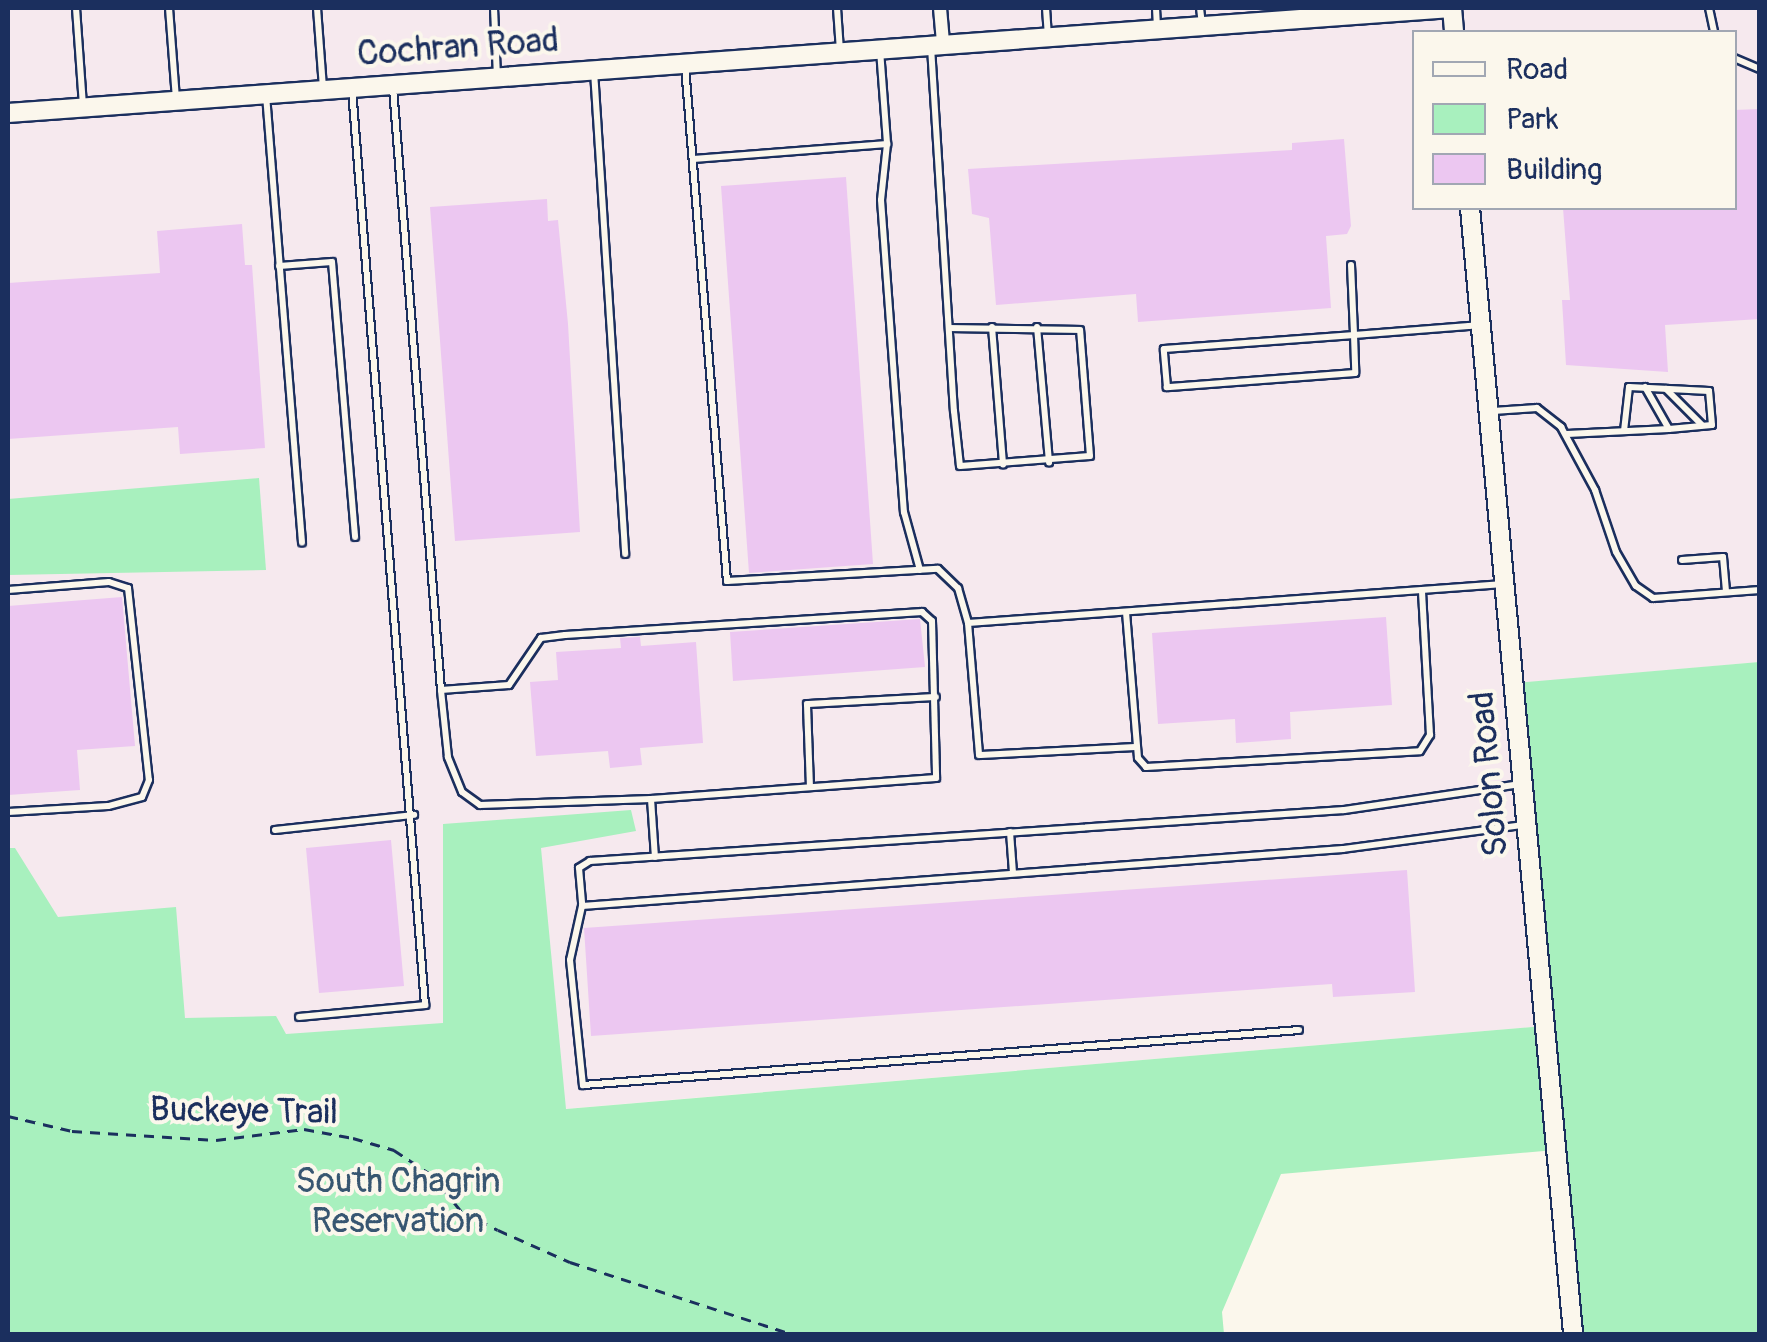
<!DOCTYPE html>
<html>
<head>
<meta charset="utf-8">
<style>
	body { margin:0 }
	#map { position:relative; width:1767px; height:1342px; overflow:hidden; background:#fbf7ec; font-family:Pangolin,sans-serif }
	div>[style] { position:absolute }
	[style*='--x'] { left:calc(var(--x)*1px); top:calc(var(--y)*1px); width:calc(var(--w)*1px); rotate:calc(var(--a)*1deg) }
	.built>* { inset:0; background:#f6e9ee }
	.green>* { inset:0; background:#a8f0be }
	.building>* { inset:0; background:#ecc7f1 }
	.path>* { height:2.5px; margin-top:-1.25px; transform-origin:0; background:repeating-linear-gradient(90deg,#1b2f5e 0 10px,transparent 0 18px) }
	.roads { filter:drop-shadow(2px 0 #1b2f5e) drop-shadow(-2px 0 #1b2f5e) drop-shadow(0 2px #1b2f5e) drop-shadow(0 -2px #1b2f5e) }
	.lane>* { height:6px; margin:-3px; padding:0 3px; transform-origin:3px; border-radius:3px; background:#fbf7ec }
	.street>* { height:12px; margin:-6px; padding:0 6px; transform-origin:6px; border-radius:6px; background:#fbf7ec }
	.secondary>* { height:18px; margin:-9px; padding:0 9px; transform-origin:9px; border-radius:9px; background:#fbf7ec }
	span { translate:-50% -50%; white-space:nowrap; text-align:center; line-height:1.15; -webkit-text-stroke:8px #fbf7ec; paint-order:stroke }
	.street-label { font-size:35px; color:#1b2f5e }
	.park-label { font-size:35px; color:#375671 }
	.frame { position:absolute; inset:0; border:10px solid #1b2f5e; pointer-events:none }
	.legend { position:absolute; left:1412px; top:30px; width:325px; height:180px; box-sizing:border-box; background:#fbf7ec; border:2px solid #a1a7b3; margin:0; padding:12px 18px; list-style:none; font-size:30px; color:#1b2f5e }
	.legend li { display:flex; align-items:center; gap:20px; height:50px }
	.legend b { width:50px; border:2px solid #a1a7b3 }
</style>
</head>
<body>
<div id="map">
	<div class="built">
		<i style="clip-path:polygon(evenodd,8px 8px,1759px 8px,1759px 662px,1514px 684px,1545px 1026px,504px 1114px,8px 1095px,8px 8px,1414px 32px,1734px 32px,1734px 208px,1414px 208px,1414px 32px)"></i>
	</div>
	<div class="green">
		<i style="clip-path:polygon(259px 478px,266px 570px,8px 575px,8px 499px)"></i>
		<i style="clip-path:polygon(1759px 662px,1759px 1334px,1573px 1334px,1555px 1150px,1281px 1174px,1222px 1312px,1224px 1334px,8px 1334px,8px 848px,15px 848px,58px 917px,176px 907px,185px 1018px,276px 1016px,286px 1034px,443px 1023px,443px 824px,631px 810px,636px 831px,541px 848px,566px 1109px,1544px 1026px,1514px 683px)"></i>
	</div>
	<div class="building">
		<i style="clip-path:polygon(1760px 109px,1760px 319px,1665px 325px,1668px 372px,1566px 365px,1562px 300px,1570px 300px,1563px 208px,1734px 208px,1734px 110px)"></i>
		<i style="clip-path:polygon(1344px 139px,1351px 226px,1347px 234px,1326px 236px,1331px 308px,1138px 322px,1136px 294px,996px 305px,989px 218px,972px 214px,968px 169px,1292px 150px,1292px 143px)"></i>
		<i style="clip-path:polygon(846px 177px,873px 564px,749px 573px,721px 186px)"></i>
		<i style="clip-path:polygon(547px 199px,548px 221px,558px 220px,568px 324px,580px 532px,455px 541px,430px 207px)"></i>
		<i style="clip-path:polygon(242px 224px,245px 265px,252px 265px,265px 448px,180px 454px,178px 427px,8px 439px,8px 283px,160px 273px,157px 231px)"></i>
		<i style="clip-path:polygon(122px 597px,135px 746px,77px 750px,80px 790px,8px 795px,8px 606px)"></i>
		<i style="clip-path:polygon(1386px 617px,1392px 705px,1290px 712px,1291px 739px,1236px 743px,1235px 719px,1158px 724px,1152px 633px)"></i>
		<i style="clip-path:polygon(920px 619px,925px 667px,733px 681px,730px 632px)"></i>
		<i style="clip-path:polygon(640px 637px,641px 646px,696px 642px,703px 743px,640px 748px,642px 765px,610px 768px,608px 751px,536px 756px,530px 682px,558px 680px,556px 652px,621px 648px,620px 638px)"></i>
		<i style="clip-path:polygon(391px 840px,404px 986px,319px 993px,306px 848px)"></i>
		<i style="clip-path:polygon(1407px 870px,1415px 992px,1333px 997px,1332px 984px,591px 1036px,584px 928px)"></i>
	</div>
	<div class="path">
		<i style="--x:8;--y:1116;--w:66;--a:13.2"></i>
		<i style="--x:72;--y:1131;--w:144;--a:3.6"></i>
		<i style="--x:216;--y:1140;--w:89;--a:-7.1"></i>
		<i style="--x:304;--y:1129;--w:50;--a:10.4"></i>
		<i style="--x:353;--y:1138;--w:43;--a:16.3"></i>
		<i style="--x:394;--y:1150;--w:45;--a:33.3"></i>
		<i style="--x:432;--y:1175;--w:48;--a:51"></i>
		<i style="--x:462;--y:1212;--w:40;--a:26.6"></i>
		<i style="--x:498;--y:1230;--w:79;--a:24"></i>
		<i style="--x:570;--y:1262;--w:233;--a:18"></i>
	</div>
	<div class="roads">
		<div class="lane">
			<i style="--x:76;--y:8;--w:98;--a:85.9"></i>
			<i style="--x:169;--y:8;--w:91;--a:85.6"></i>
			<i style="--x:317;--y:8;--w:80;--a:85.7"></i>
			<i style="--x:494;--y:8;--w:68;--a:87.5"></i>
			<i style="--x:837;--y:8;--w:43;--a:86"></i>
			<i style="--x:1046;--y:8;--w:28;--a:86"></i>
			<i style="--x:1156;--y:8;--w:18;--a:87"></i>
			<i style="--x:1200;--y:8;--w:16;--a:83"></i>
			<i style="--x:1709;--y:8;--w:25;--a:78"></i>
			<i style="--x:931;--y:47;--w:365;--a:86.4"></i>
			<i style="--x:954;--y:411;--w:55;--a:83.8"></i>
			<i style="--x:960;--y:466;--w:130;--a:-4.4"></i>
			<i style="--x:1090;--y:456;--w:126;--a:-94.5"></i>
			<i style="--x:1080;--y:330;--w:129;--a:-179.1"></i>
			<i style="--x:880;--y:50;--w:94;--a:85.7"></i>
			<i style="--x:887;--y:144;--w:56;--a:96.1"></i>
			<i style="--x:881;--y:200;--w:313;--a:85.8"></i>
			<i style="--x:904;--y:512;--w:60;--a:74.6"></i>
			<i style="--x:1734;--y:58;--w:28;--a:23"></i>
			<i style="--x:685;--y:66;--w:517;--a:85.34"></i>
			<i style="--x:727;--y:581;--w:211;--a:-3.3"></i>
			<i style="--x:938;--y:569;--w:28;--a:44"></i>
			<i style="--x:958;--y:588;--w:36;--a:74"></i>
			<i style="--x:968;--y:623;--w:537;--a:-4.16"></i>
			<i style="--x:594;--y:71;--w:484;--a:86.3"></i>
			<i style="--x:393;--y:88;--w:604;--a:85.44"></i>
			<i style="--x:266;--y:95;--w:449;--a:85.4"></i>
			<i style="--x:693;--y:159;--w:195;--a:-4.4"></i>
			<i style="--x:1351;--y:265;--w:70;--a:87.5"></i>
			<i style="--x:1354;--y:335;--w:38;--a:88"></i>
			<i style="--x:1355;--y:373;--w:189;--a:175.7"></i>
			<i style="--x:1167;--y:387;--w:38;--a:-95"></i>
			<i style="--x:1164;--y:349;--w:191;--a:-4.2"></i>
			<i style="--x:1354;--y:335;--w:115;--a:-4.5"></i>
			<i style="--x:1469;--y:326;--w:11;--a:-5"></i>
			<i style="--x:279;--y:266;--w:53;--a:-4.3"></i>
			<i style="--x:332;--y:262;--w:276;--a:85.2"></i>
			<i style="--x:992;--y:327;--w:138;--a:85.4"></i>
			<i style="--x:1037;--y:327;--w:136;--a:84.9"></i>
			<i style="--x:1645;--y:387;--w:48;--a:60.3"></i>
			<i style="--x:1666;--y:389;--w:51;--a:45"></i>
			<i style="--x:1493;--y:411;--w:44;--a:-3.9"></i>
			<i style="--x:1537;--y:408;--w:31;--a:38"></i>
			<i style="--x:1561;--y:427;--w:72;--a:61.6"></i>
			<i style="--x:1595;--y:490;--w:65;--a:71.3"></i>
			<i style="--x:1616;--y:552;--w:39;--a:60"></i>
			<i style="--x:1636;--y:586;--w:21;--a:35"></i>
			<i style="--x:1653;--y:598;--w:107;--a:-4.3"></i>
			<i style="--x:1567;--y:434;--w:102;--a:-2.8"></i>
			<i style="--x:1669;--y:429;--w:43;--a:-5.3"></i>
			<i style="--x:1712;--y:425;--w:34;--a:-95"></i>
			<i style="--x:1709;--y:391;--w:80;--a:-177.1"></i>
			<i style="--x:1629;--y:387;--w:44;--a:96.5"></i>
			<i style="--x:1682;--y:560;--w:41;--a:-4.2"></i>
			<i style="--x:1723;--y:557;--w:35;--a:85"></i>
			<i style="--x:8;--y:590;--w:101;--a:-4.5"></i>
			<i style="--x:109;--y:582;--w:20;--a:18"></i>
			<i style="--x:128;--y:588;--w:193;--a:83.8"></i>
			<i style="--x:149;--y:780;--w:18;--a:112"></i>
			<i style="--x:142;--y:797;--w:35;--a:165"></i>
			<i style="--x:108;--y:806;--w:100;--a:176.6"></i>
			<i style="--x:1126;--y:612;--w:146;--a:85.3"></i>
			<i style="--x:1138;--y:758;--w:12;--a:48"></i>
			<i style="--x:1146;--y:767;--w:274;--a:-3.3"></i>
			<i style="--x:1420;--y:751;--w:19;--a:-58"></i>
			<i style="--x:1430;--y:735;--w:145;--a:-93.2"></i>
			<i style="--x:968;--y:623;--w:132;--a:85.2"></i>
			<i style="--x:979;--y:755;--w:158;--a:-2.9"></i>
			<i style="--x:1521;--y:784;--w:179;--a:171.6"></i>
			<i style="--x:1344;--y:810;--w:756;--a:176.13"></i>
			<i style="--x:590;--y:861;--w:13;--a:148"></i>
			<i style="--x:579;--y:868;--w:38;--a:85"></i>
			<i style="--x:582;--y:906;--w:763;--a:-4.28"></i>
			<i style="--x:1343;--y:849;--w:183;--a:-7.6"></i>
			<i style="--x:810;--y:787;--w:83;--a:-92.1"></i>
			<i style="--x:807;--y:704;--w:129;--a:-3.1"></i>
			<i style="--x:651;--y:799;--w:171;--a:178"></i>
			<i style="--x:480;--y:805;--w:22;--a:-144"></i>
			<i style="--x:462;--y:792;--w:38;--a:-112"></i>
			<i style="--x:448;--y:757;--w:67;--a:-96"></i>
			<i style="--x:441;--y:690;--w:68;--a:-4.2"></i>
			<i style="--x:509;--y:685;--w:57;--a:-55.8"></i>
			<i style="--x:541;--y:638;--w:24;--a:-7"></i>
			<i style="--x:565;--y:635;--w:358;--a:-3.7"></i>
			<i style="--x:922;--y:612;--w:13;--a:42"></i>
			<i style="--x:932;--y:621;--w:157;--a:88.5"></i>
			<i style="--x:936;--y:778;--w:286;--a:175.8"></i>
			<i style="--x:651;--y:799;--w:58;--a:86.1"></i>
			<i style="--x:275;--y:830;--w:140;--a:-6.2"></i>
			<i style="--x:1010;--y:832;--w:41;--a:85.8"></i>
			<i style="--x:582;--y:906;--w:55;--a:102.5"></i>
			<i style="--x:570;--y:960;--w:126;--a:84.1"></i>
			<i style="--x:583;--y:1085;--w:718;--a:-4.39"></i>
			<i style="--x:299;--y:1017;--w:127;--a:-5.4"></i>
			<i style="--x:425;--y:1005;--w:919;--a:-94.56"></i>
		</div>
		<div class="street">
			<i style="--x:940;--y:8;--w:37;--a:85"></i>
		</div>
		<div class="secondary">
			<i style="--x:1452;--y:8;--w:24;--a:85"></i>
			<i style="--x:8;--y:113;--w:1447;--a:-4.16"></i>
			<i style="--x:1470;--y:208;--w:1131;--a:84.77"></i>
		</div>
	</div>
	<div class="street-label">
		<span style="left:458px;top:47px;rotate:-4deg">Cochran Road</span>
		<span style="left:1489px;top:774px;rotate:-95deg">Solon Road</span>
		<span style="left:244px;top:1111px;rotate:1deg">Buckeye Trail</span>
	</div>
	<div class="park-label">
		<span style="left:398px;top:1201px">South Chagrin<br>Reservation</span>
	</div>
	<div class="frame"></div>
	<ul class="legend">
	<li><b style="height:12px;background:#fbf7ec"></b>Road</li>
	<li><b style="height:28px;background:#a8f0be"></b>Park</li>
	<li><b style="height:28px;background:#ecc7f1"></b>Building</li>
	</ul>
</div>
</body>
</html>
